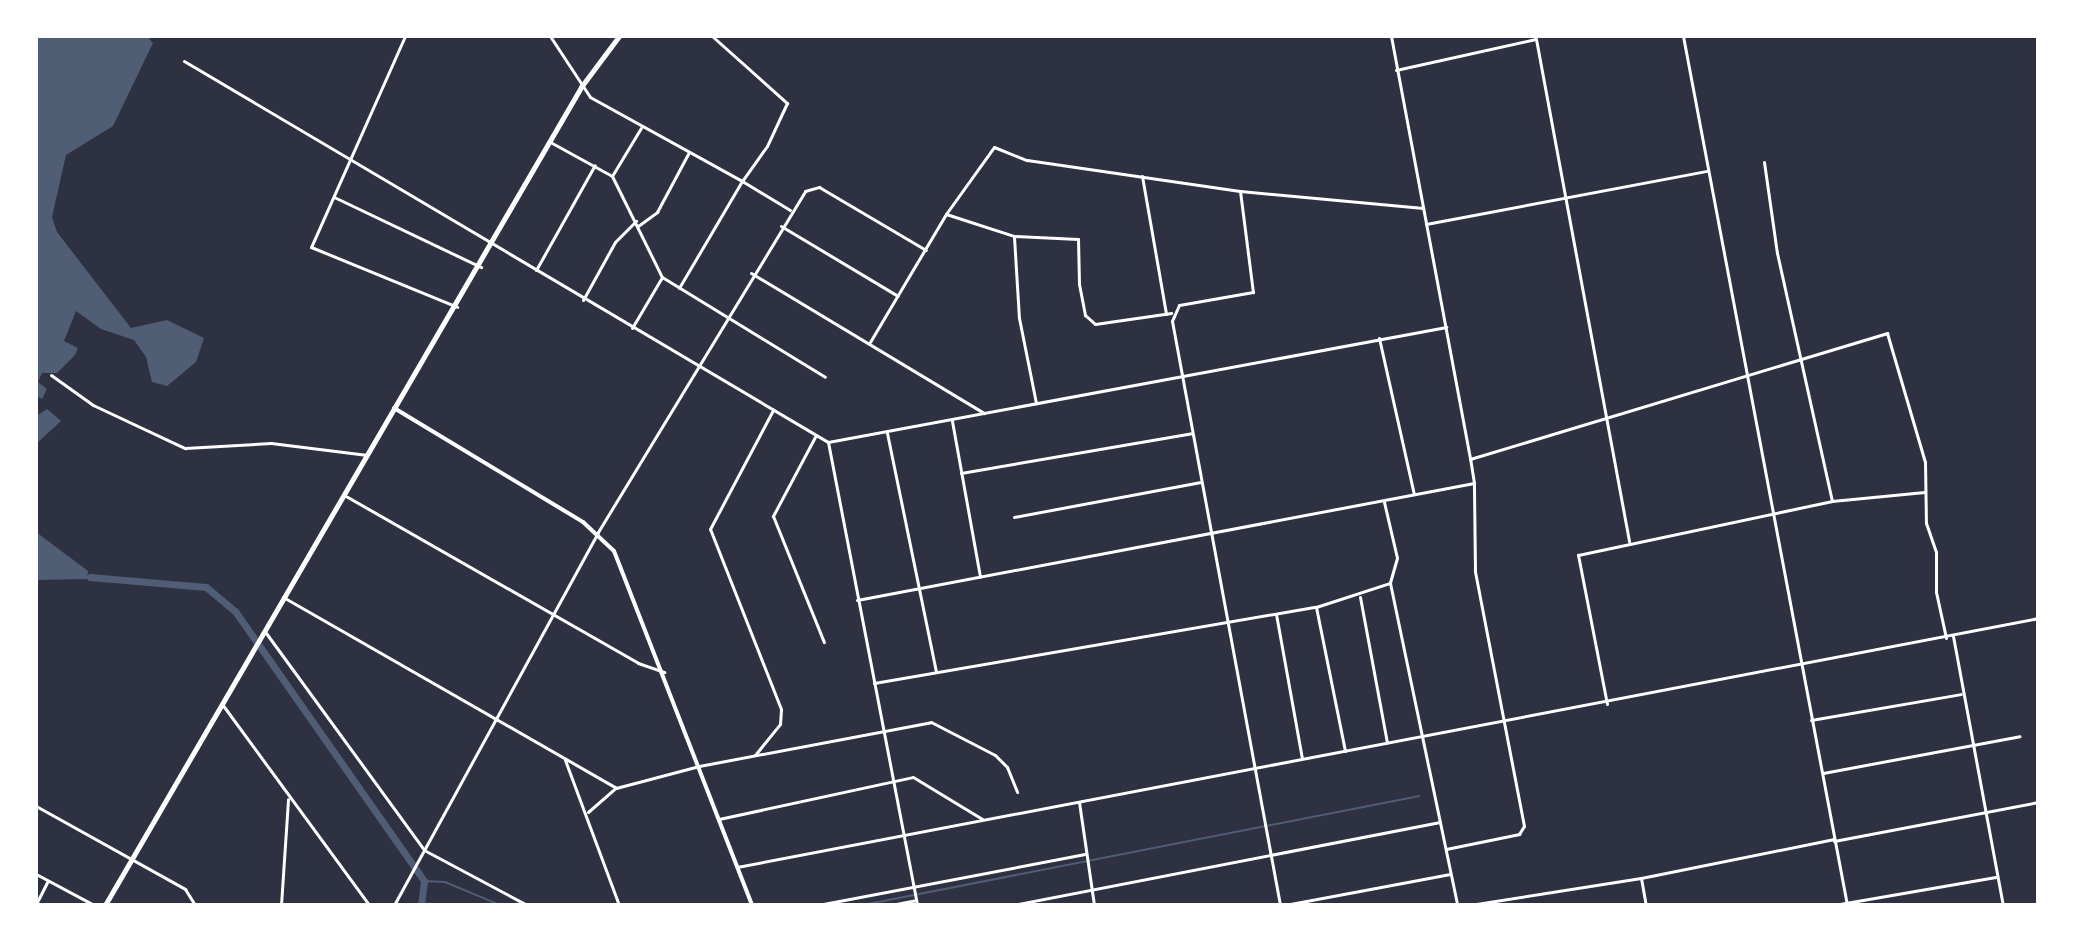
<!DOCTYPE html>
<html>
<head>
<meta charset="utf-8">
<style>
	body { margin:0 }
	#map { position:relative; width:2074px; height:941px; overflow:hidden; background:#2d3142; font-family:Quicksand,sans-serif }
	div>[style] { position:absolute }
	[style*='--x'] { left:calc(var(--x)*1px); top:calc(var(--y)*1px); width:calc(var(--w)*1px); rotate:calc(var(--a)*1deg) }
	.water>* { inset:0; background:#4f5d75 }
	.stream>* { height:2px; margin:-1px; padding:0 1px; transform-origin:1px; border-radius:1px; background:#4f5d75 }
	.canal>* { height:7px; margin:-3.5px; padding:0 3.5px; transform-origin:3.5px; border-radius:3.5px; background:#4f5d75 }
	.minor>* { height:3px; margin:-1.5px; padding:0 1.5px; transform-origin:1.5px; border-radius:1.5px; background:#fff }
	.tertiary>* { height:4px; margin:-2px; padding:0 2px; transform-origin:2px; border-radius:2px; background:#fff }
	.primary>* { height:5px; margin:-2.5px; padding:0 2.5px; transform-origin:2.5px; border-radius:2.5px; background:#fff }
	span { translate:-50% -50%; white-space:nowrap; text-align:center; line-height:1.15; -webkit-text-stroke:8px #fff; paint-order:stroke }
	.frame { position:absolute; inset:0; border:38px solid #fff; pointer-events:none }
</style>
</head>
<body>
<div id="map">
	<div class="water">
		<i style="clip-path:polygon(36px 36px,147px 36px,153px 43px,113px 126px,66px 155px,52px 217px,57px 232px,131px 328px,167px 320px,204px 338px,196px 362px,167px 386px,152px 382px,146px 357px,134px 340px,101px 329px,76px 311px,64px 341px,78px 348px,75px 355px,57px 373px,42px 373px,38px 382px,47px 389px,42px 399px,36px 396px)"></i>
		<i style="clip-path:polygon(47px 409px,61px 421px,36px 444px,36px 416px)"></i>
		<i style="clip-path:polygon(36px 532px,88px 571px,87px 579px,36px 580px)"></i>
	</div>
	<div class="stream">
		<i style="--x:424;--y:881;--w:21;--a:3"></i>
		<i style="--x:445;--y:882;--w:60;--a:22.7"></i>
		<i style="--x:863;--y:905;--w:567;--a:-11.09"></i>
	</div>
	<div class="canal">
		<i style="--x:90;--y:577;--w:116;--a:4.9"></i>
		<i style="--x:206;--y:587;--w:38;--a:40"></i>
		<i style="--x:235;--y:611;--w:330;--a:55"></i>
		<i style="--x:424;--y:881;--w:24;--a:97"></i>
	</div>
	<div class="minor">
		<i style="--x:405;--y:36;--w:231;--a:114"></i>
		<i style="--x:311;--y:247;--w:158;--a:22.3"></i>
		<i style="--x:550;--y:36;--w:73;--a:56.7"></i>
		<i style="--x:590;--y:97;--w:174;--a:28.9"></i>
		<i style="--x:742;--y:181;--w:124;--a:120.5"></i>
		<i style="--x:712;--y:36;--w:101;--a:41.8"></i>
		<i style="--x:787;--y:103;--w:47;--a:114.9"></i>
		<i style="--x:767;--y:146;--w:43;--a:125.5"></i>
		<i style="--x:742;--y:181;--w:56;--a:31.1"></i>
		<i style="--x:1391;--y:36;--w:430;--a:79.4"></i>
		<i style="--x:1683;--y:36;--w:884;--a:79.31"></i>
		<i style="--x:184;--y:61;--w:748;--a:30.61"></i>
		<i style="--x:828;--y:442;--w:629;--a:-10.54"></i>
		<i style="--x:1396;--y:70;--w:143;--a:-12.5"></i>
		<i style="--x:1536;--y:39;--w:511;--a:79.5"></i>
		<i style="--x:552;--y:143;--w:68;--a:28.8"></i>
		<i style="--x:612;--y:176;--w:113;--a:63.7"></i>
		<i style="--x:662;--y:277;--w:191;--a:31.5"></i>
		<i style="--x:1764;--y:162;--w:92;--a:81.9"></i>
		<i style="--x:1777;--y:253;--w:254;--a:77.5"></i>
		<i style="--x:612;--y:176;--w:56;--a:-58.9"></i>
		<i style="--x:1142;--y:176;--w:140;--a:80.1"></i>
		<i style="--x:1240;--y:191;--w:102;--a:82.7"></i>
		<i style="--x:1253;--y:292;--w:75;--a:170"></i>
		<i style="--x:1179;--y:305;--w:17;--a:114"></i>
		<i style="--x:1172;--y:321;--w:594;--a:79.52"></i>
		<i style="--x:334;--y:197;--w:163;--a:25.5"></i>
		<i style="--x:946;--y:214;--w:71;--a:17.9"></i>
		<i style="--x:1014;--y:236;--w:64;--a:2.7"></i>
		<i style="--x:1078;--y:239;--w:45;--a:88.7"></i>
		<i style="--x:1079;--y:284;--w:32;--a:79"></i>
		<i style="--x:1085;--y:315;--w:13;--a:42"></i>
		<i style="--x:1095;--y:324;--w:77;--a:-8.2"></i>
		<i style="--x:1426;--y:224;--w:286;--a:-10.7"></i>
		<i style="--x:638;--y:226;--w:24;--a:-36"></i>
		<i style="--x:657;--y:212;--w:68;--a:-61.9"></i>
		<i style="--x:781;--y:226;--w:136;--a:30.9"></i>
		<i style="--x:1014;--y:237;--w:81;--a:86.5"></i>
		<i style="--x:1019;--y:318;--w:87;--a:78.7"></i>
		<i style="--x:536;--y:270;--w:120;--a:-60.7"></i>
		<i style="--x:751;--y:273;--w:272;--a:31"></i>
		<i style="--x:583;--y:300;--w:66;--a:-61.1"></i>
		<i style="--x:615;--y:242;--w:30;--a:-45"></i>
		<i style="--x:632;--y:328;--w:59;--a:-59.5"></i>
		<i style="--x:1379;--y:338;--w:160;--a:77.4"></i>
		<i style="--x:870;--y:342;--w:149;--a:-59.3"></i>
		<i style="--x:946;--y:214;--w:82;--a:-54.4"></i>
		<i style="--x:994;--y:147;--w:35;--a:22"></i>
		<i style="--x:1027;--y:160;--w:215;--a:8.3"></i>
		<i style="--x:1240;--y:191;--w:184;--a:5.3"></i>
		<i style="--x:51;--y:375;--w:52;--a:35.5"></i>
		<i style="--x:93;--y:405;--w:102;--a:25.1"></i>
		<i style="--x:185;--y:448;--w:86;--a:-3.3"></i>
		<i style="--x:271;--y:443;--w:97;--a:7.1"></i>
		<i style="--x:952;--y:421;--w:158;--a:79.8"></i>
		<i style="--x:887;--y:433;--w:244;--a:78.4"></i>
		<i style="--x:816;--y:435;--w:92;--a:118"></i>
		<i style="--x:773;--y:516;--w:136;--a:68"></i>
		<i style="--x:828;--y:442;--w:471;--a:79.1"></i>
		<i style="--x:961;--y:473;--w:234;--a:-9.8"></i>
		<i style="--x:344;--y:495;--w:339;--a:29.7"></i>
		<i style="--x:638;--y:663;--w:28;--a:19"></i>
		<i style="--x:1384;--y:502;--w:57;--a:76.9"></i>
		<i style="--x:1397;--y:558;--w:26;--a:106"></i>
		<i style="--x:1014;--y:517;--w:190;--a:-10.6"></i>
		<i style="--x:283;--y:597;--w:384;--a:29.8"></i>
		<i style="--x:1360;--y:597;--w:148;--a:79.5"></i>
		<i style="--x:857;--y:600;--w:628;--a:-10.74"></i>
		<i style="--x:1474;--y:483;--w:24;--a:-99"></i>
		<i style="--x:1470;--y:459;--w:436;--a:-16.8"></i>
		<i style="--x:1887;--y:333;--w:134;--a:73.6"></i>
		<i style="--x:1925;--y:462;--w:61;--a:89.1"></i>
		<i style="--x:1926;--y:523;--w:31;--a:71"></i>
		<i style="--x:1936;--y:552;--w:40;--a:90"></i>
		<i style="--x:1936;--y:592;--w:47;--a:77.7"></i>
		<i style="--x:1316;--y:607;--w:147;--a:78.6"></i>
		<i style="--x:1276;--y:614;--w:146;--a:79.8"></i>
		<i style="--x:266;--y:633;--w:268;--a:53.9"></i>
		<i style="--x:424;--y:850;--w:117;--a:28.1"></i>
		<i style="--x:1953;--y:636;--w:274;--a:79.5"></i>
		<i style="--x:874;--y:683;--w:448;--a:-9.8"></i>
		<i style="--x:1316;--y:607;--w:78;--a:-18"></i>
		<i style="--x:1390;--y:583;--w:329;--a:78.2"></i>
		<i style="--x:222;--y:704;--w:249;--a:53.8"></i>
		<i style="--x:1607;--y:704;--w:152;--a:-101"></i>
		<i style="--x:1578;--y:555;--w:260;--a:-12"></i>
		<i style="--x:1832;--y:501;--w:93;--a:-5.5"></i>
		<i style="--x:1811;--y:720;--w:152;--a:-9.8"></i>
		<i style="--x:755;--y:755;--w:40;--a:-51"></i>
		<i style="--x:780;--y:724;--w:15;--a:-86"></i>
		<i style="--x:781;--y:709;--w:193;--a:-111.5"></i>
		<i style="--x:710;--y:529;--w:135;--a:-62.1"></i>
		<i style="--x:565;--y:760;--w:155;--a:69.6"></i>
		<i style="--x:1823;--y:773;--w:200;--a:-10.6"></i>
		<i style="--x:1079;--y:802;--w:104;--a:81.7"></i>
		<i style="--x:36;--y:806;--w:171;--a:29.1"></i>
		<i style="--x:185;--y:889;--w:19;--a:58"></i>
		<i style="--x:588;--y:812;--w:37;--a:-41"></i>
		<i style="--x:616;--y:788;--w:86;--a:-14.8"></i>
		<i style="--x:699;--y:766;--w:236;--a:-10.7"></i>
		<i style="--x:931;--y:722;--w:72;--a:27.3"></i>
		<i style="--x:995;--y:755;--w:17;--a:45"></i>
		<i style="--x:1007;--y:767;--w:27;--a:68"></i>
		<i style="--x:719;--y:819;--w:198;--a:-12.2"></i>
		<i style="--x:913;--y:777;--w:81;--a:31.3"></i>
		<i style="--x:1834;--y:841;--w:208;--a:-10.8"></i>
		<i style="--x:1446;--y:849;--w:75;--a:-11.6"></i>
		<i style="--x:1519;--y:834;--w:9;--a:-58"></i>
		<i style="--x:1524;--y:826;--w:260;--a:-100.9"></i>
		<i style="--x:1475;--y:571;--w:88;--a:-90.7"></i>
		<i style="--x:737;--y:867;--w:1325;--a:-10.83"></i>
		<i style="--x:36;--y:874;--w:66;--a:28.1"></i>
		<i style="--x:1641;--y:878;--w:27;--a:80"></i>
		<i style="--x:36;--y:904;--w:25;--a:-63"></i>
		<i style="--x:281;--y:905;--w:106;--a:-86.2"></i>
		<i style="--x:394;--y:905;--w:425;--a:-61.3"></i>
		<i style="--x:598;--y:532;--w:399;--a:-58.7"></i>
		<i style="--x:805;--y:191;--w:15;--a:-16"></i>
		<i style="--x:819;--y:187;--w:124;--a:30.5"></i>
		<i style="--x:818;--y:905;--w:273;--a:-10.8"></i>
		<i style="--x:891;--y:905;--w:25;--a:-11"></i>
		<i style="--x:1013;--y:905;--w:435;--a:-11"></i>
		<i style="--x:1285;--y:905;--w:168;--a:-10.6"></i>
		<i style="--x:1470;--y:905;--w:173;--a:-9"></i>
		<i style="--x:1641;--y:878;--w:197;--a:-11.4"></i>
		<i style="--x:1834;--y:905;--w:164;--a:-9.8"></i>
	</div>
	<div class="tertiary">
		<i style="--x:394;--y:408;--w:221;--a:31.1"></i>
		<i style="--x:583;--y:522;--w:42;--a:43.1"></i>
		<i style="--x:614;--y:551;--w:380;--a:68.7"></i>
	</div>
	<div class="primary">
		<i style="--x:105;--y:905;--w:946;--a:-59.8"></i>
		<i style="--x:581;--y:87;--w:64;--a:-53.3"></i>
	</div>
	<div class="frame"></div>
</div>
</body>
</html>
